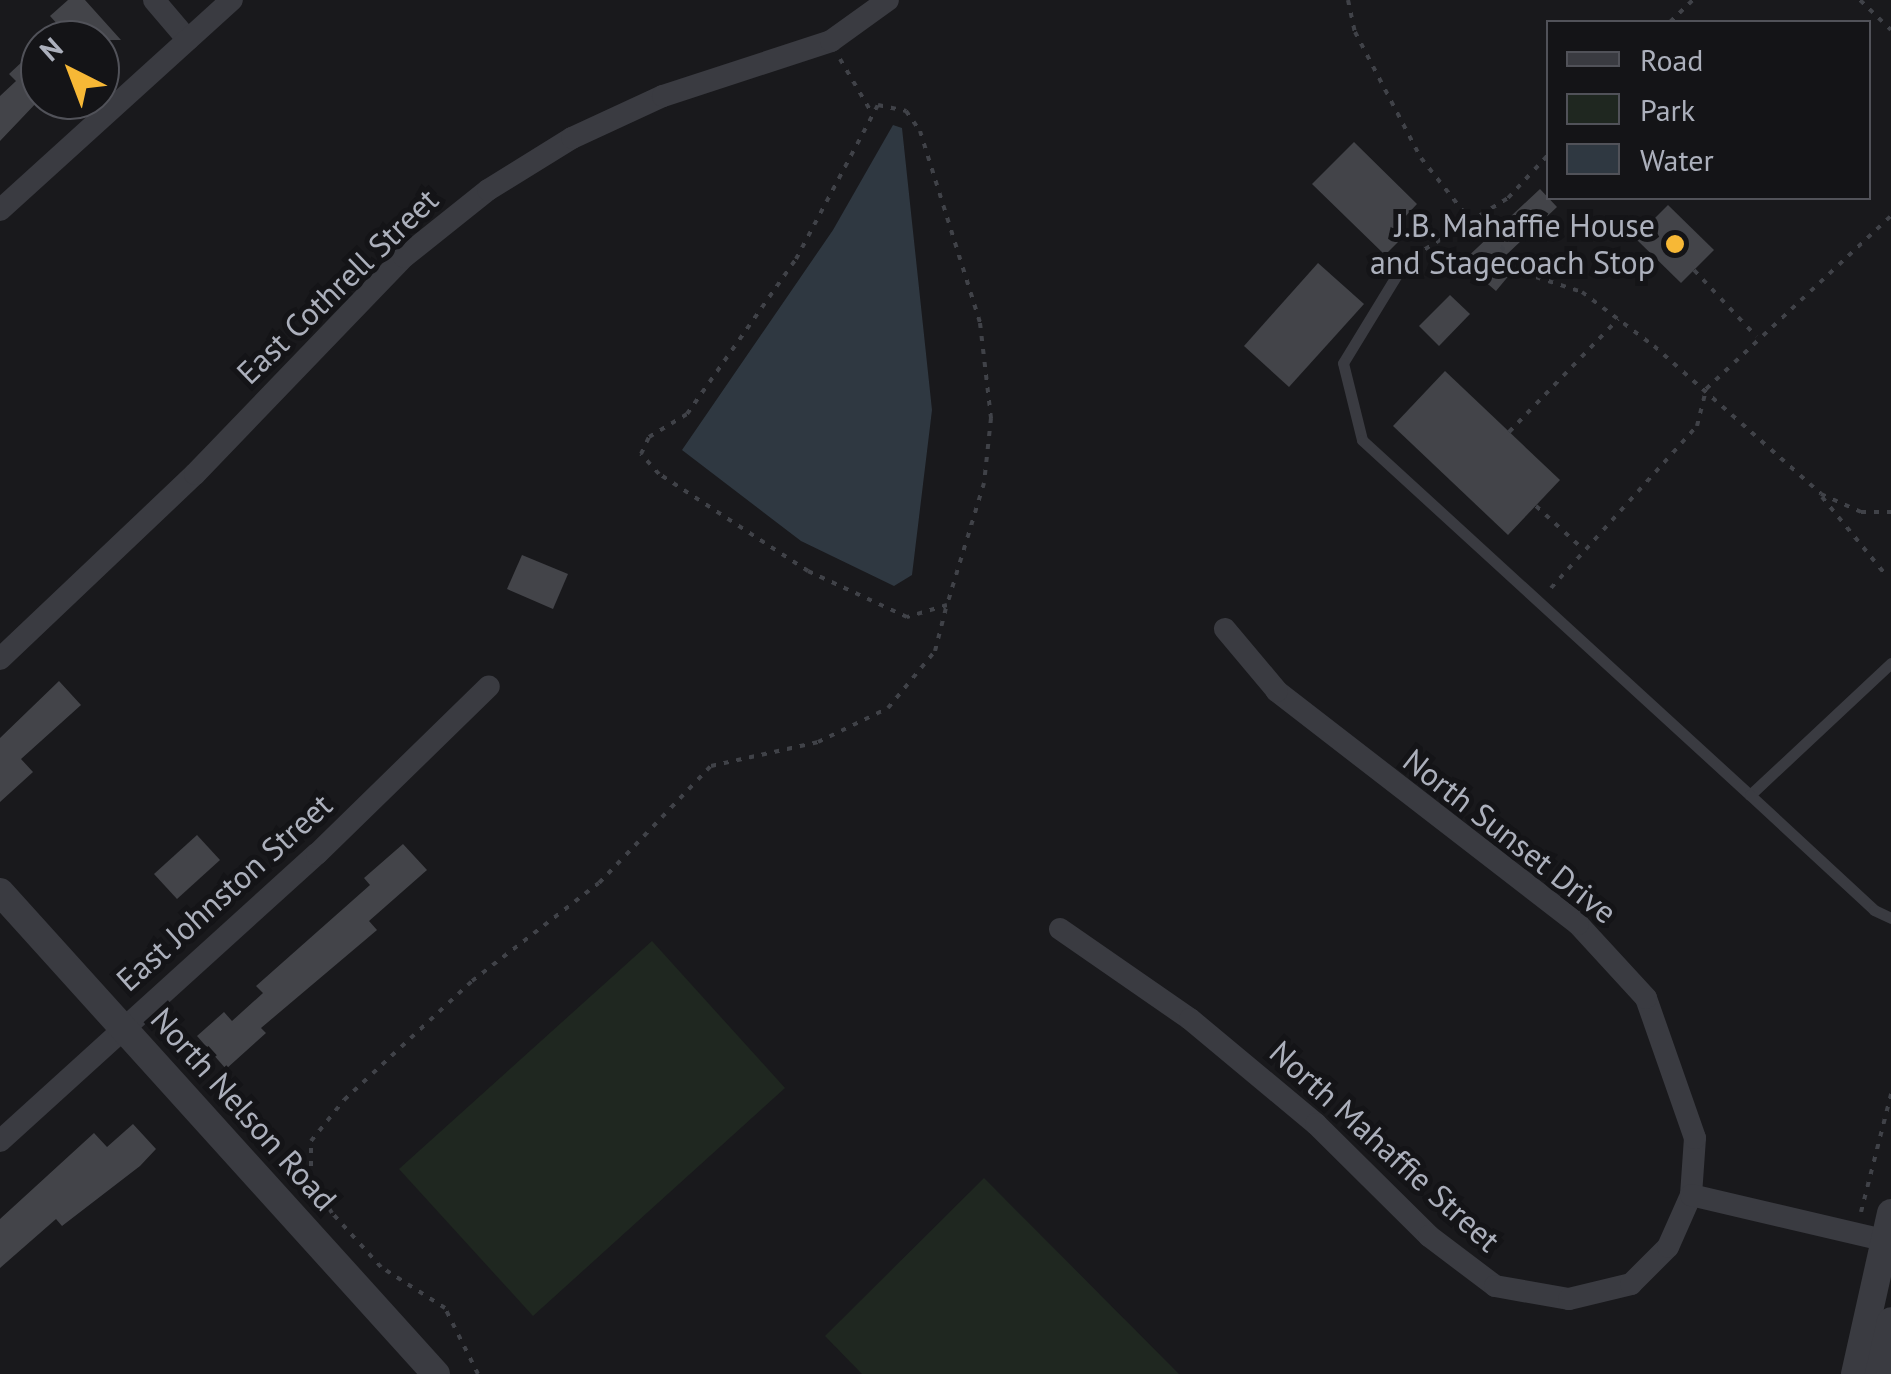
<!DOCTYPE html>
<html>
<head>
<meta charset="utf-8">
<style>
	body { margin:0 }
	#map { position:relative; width:1891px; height:1374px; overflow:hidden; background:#19191c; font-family:"PT Sans",sans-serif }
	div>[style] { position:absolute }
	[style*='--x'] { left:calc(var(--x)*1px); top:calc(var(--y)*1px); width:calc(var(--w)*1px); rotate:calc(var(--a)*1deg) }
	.green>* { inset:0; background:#1f2720 }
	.water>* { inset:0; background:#2f3841 }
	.building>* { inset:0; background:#434449 }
	.path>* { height:4px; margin-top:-2px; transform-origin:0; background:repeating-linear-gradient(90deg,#404248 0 5px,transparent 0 13px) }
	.service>* { height:11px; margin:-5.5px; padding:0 5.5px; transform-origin:5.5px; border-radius:5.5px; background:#3a3b41 }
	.minor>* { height:22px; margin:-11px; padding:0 11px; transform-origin:11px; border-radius:11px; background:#3a3b41 }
	.tertiary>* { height:28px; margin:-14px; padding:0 14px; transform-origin:14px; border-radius:14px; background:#3a3b41 }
	.dots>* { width:28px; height:28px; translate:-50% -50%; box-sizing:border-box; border:5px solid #141417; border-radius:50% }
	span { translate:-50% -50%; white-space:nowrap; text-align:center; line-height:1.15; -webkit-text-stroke:10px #141417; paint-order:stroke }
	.poi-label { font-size:32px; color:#acb0bc }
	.right { translate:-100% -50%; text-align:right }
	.street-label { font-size:32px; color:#acb0bc }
	.legend { position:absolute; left:1546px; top:20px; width:325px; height:180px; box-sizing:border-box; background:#141417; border:2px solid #515259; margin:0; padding:12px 18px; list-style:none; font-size:30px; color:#acb0bc }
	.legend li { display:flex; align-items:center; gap:20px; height:50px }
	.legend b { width:50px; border:2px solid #515259 }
	.north { position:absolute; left:20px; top:20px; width:100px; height:100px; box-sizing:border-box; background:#141417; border:2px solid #515259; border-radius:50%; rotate:318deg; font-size:28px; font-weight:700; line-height:40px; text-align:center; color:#acb0bc }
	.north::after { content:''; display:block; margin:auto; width:35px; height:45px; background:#f7b836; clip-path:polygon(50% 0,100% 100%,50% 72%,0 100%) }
</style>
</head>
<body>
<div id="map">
	<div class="green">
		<i style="clip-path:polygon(652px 941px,785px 1088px,533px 1316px,399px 1169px)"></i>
		<i style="clip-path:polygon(984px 1178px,1179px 1374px,862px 1374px,825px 1336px)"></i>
	</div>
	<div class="water">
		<i style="clip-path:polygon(893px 125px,902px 128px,932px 410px,912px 575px,894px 586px,801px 541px,682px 450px,833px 230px)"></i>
	</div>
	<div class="building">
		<i style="clip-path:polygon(68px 0,85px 0,121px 40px,46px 40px,60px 27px,50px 16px)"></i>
		<i style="clip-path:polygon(40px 45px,40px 99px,0 141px,0 96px,16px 81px,9px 74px)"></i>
		<i style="clip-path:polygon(1354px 142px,1417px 204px,1389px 234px,1398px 242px,1385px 255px,1312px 184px)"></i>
		<i style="clip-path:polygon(1540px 189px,1557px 207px,1504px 257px,1516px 267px,1496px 291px,1462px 262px)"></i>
		<i style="clip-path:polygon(1668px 205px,1714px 250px,1681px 283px,1635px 238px)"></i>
		<i style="clip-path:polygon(1318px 263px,1364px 304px,1289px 387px,1244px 346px)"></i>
		<i style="clip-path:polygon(1450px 295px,1470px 314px,1439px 346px,1419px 326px)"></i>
		<i style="clip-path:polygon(1445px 371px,1560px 480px,1508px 535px,1393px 426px)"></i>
		<i style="clip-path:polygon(522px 555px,568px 574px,553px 609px,507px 589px)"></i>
		<i style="clip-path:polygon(59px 681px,81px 705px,21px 759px,33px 772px,0 802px,0 738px)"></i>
		<i style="clip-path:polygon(197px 835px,220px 860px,177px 899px,154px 874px)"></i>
		<i style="clip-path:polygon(403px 844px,427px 870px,369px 921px,377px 930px,261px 1028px,266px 1033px,226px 1069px,197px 1036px,224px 1012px,232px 1021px,263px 993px,256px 986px,370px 885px,364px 878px)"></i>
		<i style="clip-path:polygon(133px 1124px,156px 1149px,140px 1166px,62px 1226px,56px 1219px,0 1268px,0 1219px,94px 1133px,107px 1147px)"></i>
	</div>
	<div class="path">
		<i style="--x:1348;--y:0;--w:33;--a:78"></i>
		<i style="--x:1355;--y:32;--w:142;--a:62.4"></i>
		<i style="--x:1421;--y:158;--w:80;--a:51.6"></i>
		<i style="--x:1471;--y:221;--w:86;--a:40.7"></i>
		<i style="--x:1536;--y:277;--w:48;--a:18.1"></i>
		<i style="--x:1582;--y:292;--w:90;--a:36.9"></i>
		<i style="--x:1654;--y:346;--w:223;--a:41.5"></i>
		<i style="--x:1821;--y:494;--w:44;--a:24.2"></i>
		<i style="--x:1861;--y:512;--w:30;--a:0"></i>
		<i style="--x:1860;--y:0;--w:43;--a:44.1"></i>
		<i style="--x:1670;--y:22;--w:32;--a:-44"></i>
		<i style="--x:840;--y:59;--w:59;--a:59.5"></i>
		<i style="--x:878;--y:105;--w:29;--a:12"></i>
		<i style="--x:906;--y:111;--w:24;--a:55"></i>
		<i style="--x:920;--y:131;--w:201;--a:72.6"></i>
		<i style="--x:980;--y:323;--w:96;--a:83.4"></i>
		<i style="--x:991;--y:418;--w:65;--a:96.1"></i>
		<i style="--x:984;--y:483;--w:127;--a:106.9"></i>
		<i style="--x:947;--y:605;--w:42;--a:163.3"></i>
		<i style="--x:907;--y:617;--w:109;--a:-155.1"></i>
		<i style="--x:808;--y:571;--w:178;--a:-146.9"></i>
		<i style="--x:659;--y:474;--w:27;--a:-132"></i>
		<i style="--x:641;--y:454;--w:19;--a:-65"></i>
		<i style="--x:649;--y:437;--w:44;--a:-31.2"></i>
		<i style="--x:687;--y:414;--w:189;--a:-54.9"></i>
		<i style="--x:796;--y:259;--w:174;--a:-62"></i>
		<i style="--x:1414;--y:256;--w:110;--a:-31.7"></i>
		<i style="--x:1508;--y:198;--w:59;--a:-47.1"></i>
		<i style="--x:1694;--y:270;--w:91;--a:46.8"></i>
		<i style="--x:1509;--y:432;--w:157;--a:-46"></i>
		<i style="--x:1822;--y:497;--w:99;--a:50.7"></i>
		<i style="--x:1536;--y:506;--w:64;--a:42.5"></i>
		<i style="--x:1551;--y:588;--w:218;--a:-48"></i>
		<i style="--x:1697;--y:426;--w:38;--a:-76"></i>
		<i style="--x:1706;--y:389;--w:253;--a:-43.1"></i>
		<i style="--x:1861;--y:1212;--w:122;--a:-75.7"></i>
		<i style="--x:478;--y:1374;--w:74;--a:-116.6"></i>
		<i style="--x:445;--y:1308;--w:76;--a:-147.4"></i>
		<i style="--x:381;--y:1267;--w:73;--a:-132.2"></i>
		<i style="--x:332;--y:1213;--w:40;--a:-122"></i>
		<i style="--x:311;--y:1179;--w:38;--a:-90"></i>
		<i style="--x:311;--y:1141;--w:53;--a:-51.2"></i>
		<i style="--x:344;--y:1100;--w:175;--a:-42.9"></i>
		<i style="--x:472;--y:981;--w:160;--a:-37.7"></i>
		<i style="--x:599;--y:883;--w:162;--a:-46.3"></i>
		<i style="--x:711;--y:766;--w:110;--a:-12.6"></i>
		<i style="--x:818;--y:742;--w:78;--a:-25.9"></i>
		<i style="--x:888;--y:708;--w:74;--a:-50.5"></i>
		<i style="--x:935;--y:651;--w:44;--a:-75.7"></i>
	</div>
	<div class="service">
		<i style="--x:1401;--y:268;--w:111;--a:121.4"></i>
		<i style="--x:1343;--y:363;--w:79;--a:76.1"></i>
		<i style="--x:1362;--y:440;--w:526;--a:42.46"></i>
		<i style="--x:1891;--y:663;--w:193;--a:136.9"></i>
		<i style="--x:1750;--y:795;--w:169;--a:42.8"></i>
		<i style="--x:1874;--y:910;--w:19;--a:25"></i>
	</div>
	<div class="minor">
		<i style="--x:154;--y:0;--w:52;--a:49.6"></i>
		<i style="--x:0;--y:210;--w:313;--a:-42.2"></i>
		<i style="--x:0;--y:659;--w:269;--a:-43.5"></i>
		<i style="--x:195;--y:474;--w:301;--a:-46.1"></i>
		<i style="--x:404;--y:257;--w:107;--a:-38.6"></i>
		<i style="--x:488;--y:190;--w:99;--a:-31.8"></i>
		<i style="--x:572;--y:138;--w:100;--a:-24.8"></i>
		<i style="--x:663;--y:96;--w:177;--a:-18.1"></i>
		<i style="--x:831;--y:41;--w:70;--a:-35.7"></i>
		<i style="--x:1060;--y:929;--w:158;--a:34.7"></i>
		<i style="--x:1190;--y:1019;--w:164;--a:39.8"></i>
		<i style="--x:1316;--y:1124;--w:159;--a:44.7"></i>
		<i style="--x:1429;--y:1236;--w:83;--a:37.1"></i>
		<i style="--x:1495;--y:1286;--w:75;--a:10"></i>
		<i style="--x:1569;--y:1299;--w:64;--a:-13.6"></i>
		<i style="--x:1631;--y:1284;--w:52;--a:-45"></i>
		<i style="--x:1668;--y:1247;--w:57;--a:-66.1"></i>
		<i style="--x:1691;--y:1195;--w:57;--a:-86"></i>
		<i style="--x:1695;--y:1138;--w:148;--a:-109.3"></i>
		<i style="--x:1646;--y:998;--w:100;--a:-132.6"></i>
		<i style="--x:1578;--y:924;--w:381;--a:-142.3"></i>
		<i style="--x:1277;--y:691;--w:81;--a:-130"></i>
		<i style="--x:0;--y:1141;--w:428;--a:-42.2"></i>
		<i style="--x:317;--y:854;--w:240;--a:-44.3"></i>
		<i style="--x:1691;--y:1195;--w:205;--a:13.2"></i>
	</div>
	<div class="tertiary">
		<i style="--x:0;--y:892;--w:650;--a:47.87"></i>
		<i style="--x:1855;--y:1374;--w:165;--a:-77.4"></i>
		<i style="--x:1879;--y:1374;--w:54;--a:-77.2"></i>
	</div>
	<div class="dots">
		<i style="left:1675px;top:244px;background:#f7b836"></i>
	</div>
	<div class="poi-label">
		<span class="right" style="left:1655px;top:244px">J.B. Mahaffie House<br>and Stagecoach Stop</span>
	</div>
	<div class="street-label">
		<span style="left:337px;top:286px;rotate:-44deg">East Cothrell Street</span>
		<span style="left:1510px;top:836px;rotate:38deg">North Sunset Drive</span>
		<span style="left:224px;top:892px;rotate:-42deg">East Johnston Street</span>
		<span style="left:244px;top:1109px;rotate:48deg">North Nelson Road</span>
		<span style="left:1385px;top:1146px;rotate:42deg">North Mahaffie Street</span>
	</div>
	<ul class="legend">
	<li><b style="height:12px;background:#3a3b41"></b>Road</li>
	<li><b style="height:28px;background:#1f2720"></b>Park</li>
	<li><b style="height:28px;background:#2f3841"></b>Water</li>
	</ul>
	<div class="north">N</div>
</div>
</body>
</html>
